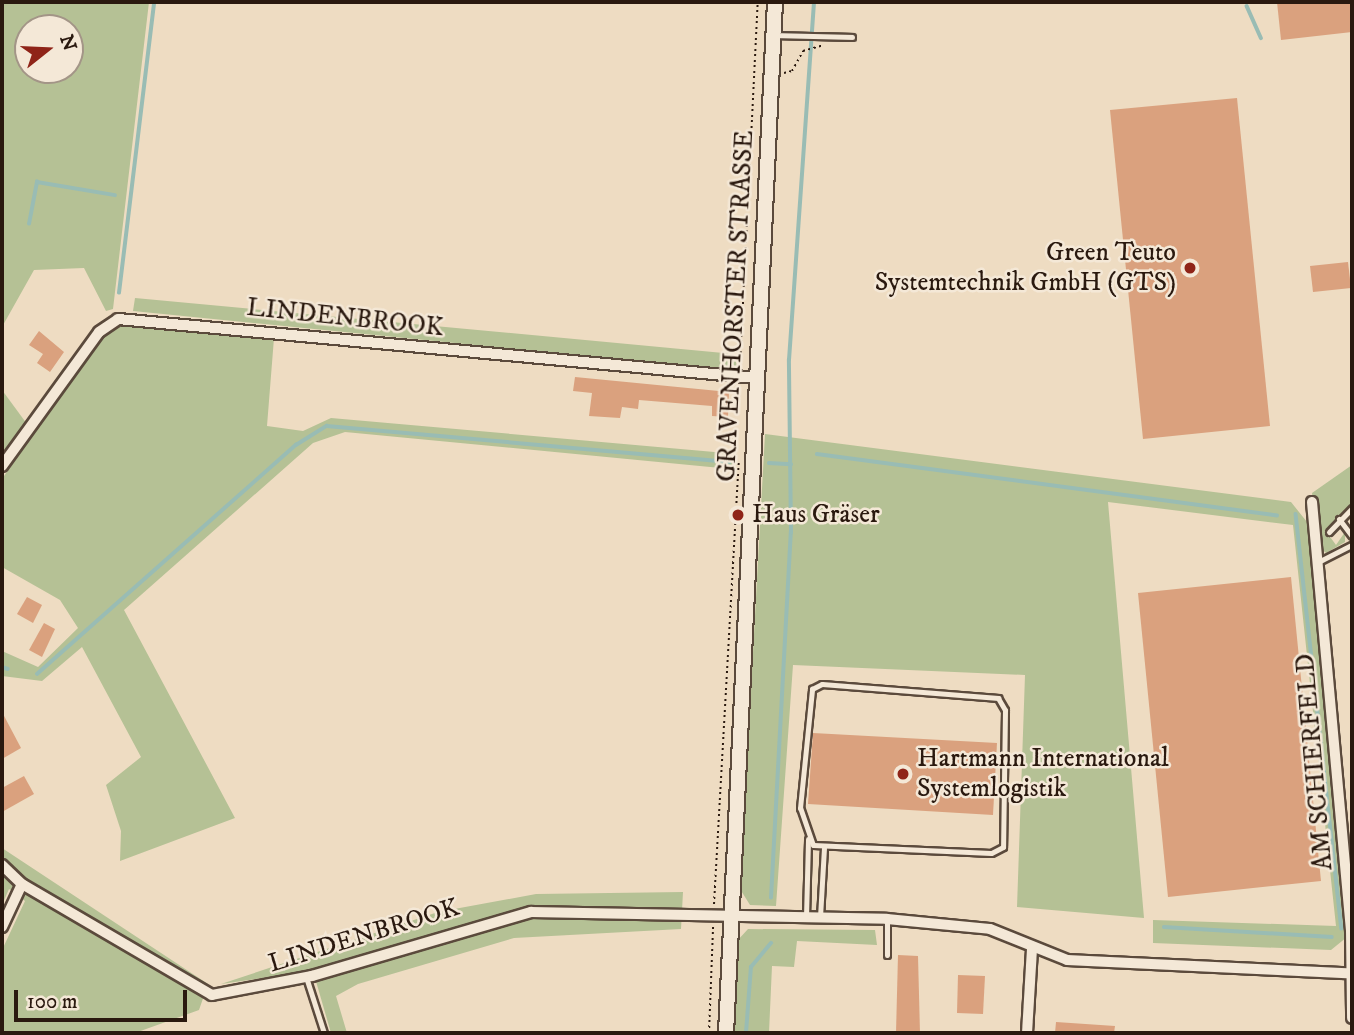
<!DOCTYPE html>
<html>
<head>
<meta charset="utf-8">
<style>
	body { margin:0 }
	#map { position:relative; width:1354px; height:1035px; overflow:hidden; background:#eedcc2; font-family:"IM FELL DW Pica",serif }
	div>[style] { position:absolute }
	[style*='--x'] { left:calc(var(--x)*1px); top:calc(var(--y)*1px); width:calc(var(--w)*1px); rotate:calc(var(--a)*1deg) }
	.green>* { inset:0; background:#b5c195 }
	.stream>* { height:3.5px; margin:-1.75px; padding:0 1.75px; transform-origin:1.75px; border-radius:1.75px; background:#99bcb4 }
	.building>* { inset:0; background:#daa17e }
	.path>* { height:2px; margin-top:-1px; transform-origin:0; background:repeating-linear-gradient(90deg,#2a190f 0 2px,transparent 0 5.5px) }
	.roads { filter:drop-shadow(2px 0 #5b4a3c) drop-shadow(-2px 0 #5b4a3c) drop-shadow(0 2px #5b4a3c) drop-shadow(0 -2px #5b4a3c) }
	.lane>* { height:5px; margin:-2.5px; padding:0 2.5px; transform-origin:2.5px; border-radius:2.5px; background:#f4e8d7 }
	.street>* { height:10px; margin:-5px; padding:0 5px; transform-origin:5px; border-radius:5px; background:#f4e8d7 }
	.secondary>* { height:14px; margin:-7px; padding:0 7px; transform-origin:7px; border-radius:7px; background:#f4e8d7 }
	.dots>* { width:19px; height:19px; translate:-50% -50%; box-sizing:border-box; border:4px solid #f4e8d7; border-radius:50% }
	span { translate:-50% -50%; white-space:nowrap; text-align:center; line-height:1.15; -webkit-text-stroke:5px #f4e8d7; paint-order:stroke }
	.poi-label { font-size:26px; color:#2a190f }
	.right { translate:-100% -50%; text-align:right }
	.left { translate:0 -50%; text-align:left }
	.street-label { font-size:26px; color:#2a190f }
	.frame { position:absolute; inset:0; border:4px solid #2a190f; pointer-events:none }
	.north { position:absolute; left:14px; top:14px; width:70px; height:70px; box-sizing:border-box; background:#f4e8d7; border:2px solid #a39587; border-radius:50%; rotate:72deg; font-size:19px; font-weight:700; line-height:28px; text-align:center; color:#2a190f }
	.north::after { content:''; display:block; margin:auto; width:24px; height:32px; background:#8f2418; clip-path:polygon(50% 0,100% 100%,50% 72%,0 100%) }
	.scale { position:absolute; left:14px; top:990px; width:173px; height:32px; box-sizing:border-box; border:4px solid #2a190f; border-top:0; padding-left:9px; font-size:21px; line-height:24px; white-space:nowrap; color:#2a190f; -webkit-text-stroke:5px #f4e8d7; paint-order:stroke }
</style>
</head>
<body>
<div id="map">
	<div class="green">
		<i style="clip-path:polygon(evenodd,2px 2px,149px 2px,113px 309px,106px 311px,84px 268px,34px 270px,2px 327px,2px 2px,28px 28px,70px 28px,70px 70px,28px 70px,28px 28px)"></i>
		<i style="clip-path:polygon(135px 298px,734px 354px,738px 371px,133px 311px)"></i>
		<i style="clip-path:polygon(137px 322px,274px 338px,267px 426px,303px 431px,331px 418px,737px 454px,731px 469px,345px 432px,313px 443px,124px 610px,235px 818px,120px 861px,121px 831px,106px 785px,141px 757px,82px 647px,42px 681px,2px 676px,2px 651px,38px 667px,78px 628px,60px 600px,2px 567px,2px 479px,96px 342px,113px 327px)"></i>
		<i style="clip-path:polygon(2px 390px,27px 424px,2px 458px)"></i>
		<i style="clip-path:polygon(765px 434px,1291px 502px,1307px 522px,1347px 937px,1331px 950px,1153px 943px,1153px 920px,1336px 926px,1293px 525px,1108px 502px,1144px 918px,1017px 907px,1025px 675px,793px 665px,776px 906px,750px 905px,740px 889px)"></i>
		<i style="clip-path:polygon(1352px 465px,1352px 503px,1325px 530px,1336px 545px,1345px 532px,1345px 542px,1326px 553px,1317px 545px,1312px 493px)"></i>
		<i style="clip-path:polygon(2px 848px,208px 984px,199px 1010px,135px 1033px,2px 1033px,2px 950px,25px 901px,9px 889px,2px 905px)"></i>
		<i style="clip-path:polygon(683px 892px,681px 929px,514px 938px,358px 984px,336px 996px,347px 1033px,331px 1033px,313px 971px,221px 984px,438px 912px,536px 894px)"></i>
		<i style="clip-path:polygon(748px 929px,875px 930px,877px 945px,797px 941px,794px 967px,772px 966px,769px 1033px,729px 1033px,737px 941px)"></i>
	</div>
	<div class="stream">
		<i style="--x:1247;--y:6;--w:35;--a:66"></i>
		<i style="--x:29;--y:224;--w:43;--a:-79.2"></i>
		<i style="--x:37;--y:182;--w:79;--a:9.5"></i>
		<i style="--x:119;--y:293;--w:293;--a:-83.1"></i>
		<i style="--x:817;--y:454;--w:464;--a:7.6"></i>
		<i style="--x:769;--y:463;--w:22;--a:3"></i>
		<i style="--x:1296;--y:514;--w:417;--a:83.7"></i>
		<i style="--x:2;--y:667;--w:6;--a:18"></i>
		<i style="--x:37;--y:674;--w:346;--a:-41.5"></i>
		<i style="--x:296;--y:445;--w:36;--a:-32"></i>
		<i style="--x:327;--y:426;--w:404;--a:5.1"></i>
		<i style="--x:771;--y:898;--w:366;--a:-86.9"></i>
		<i style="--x:791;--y:533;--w:173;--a:-90.7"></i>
		<i style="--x:789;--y:360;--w:359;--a:-86"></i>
		<i style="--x:1164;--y:927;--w:168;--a:3.4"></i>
		<i style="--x:746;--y:1033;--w:66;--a:-85.7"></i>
		<i style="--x:751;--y:967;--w:31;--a:-50"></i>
	</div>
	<div class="building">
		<i style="clip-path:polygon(1277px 2px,1352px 2px,1352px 32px,1281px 40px)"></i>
		<i style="clip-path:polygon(1237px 98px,1270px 426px,1143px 439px,1110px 110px)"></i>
		<i style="clip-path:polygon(1348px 262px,1351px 288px,1313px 292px,1310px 266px)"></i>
		<i style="clip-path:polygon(39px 331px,64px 352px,50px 372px,37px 363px,43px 354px,29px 345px)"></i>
		<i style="clip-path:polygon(575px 377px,729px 392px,728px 417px,712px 416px,712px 406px,639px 400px,638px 409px,622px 407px,620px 418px,589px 416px,592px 393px,573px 391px)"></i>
		<i style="clip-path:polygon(1291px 577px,1321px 881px,1168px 897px,1138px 593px)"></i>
		<i style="clip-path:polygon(27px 597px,42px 605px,33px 623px,17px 614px)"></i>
		<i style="clip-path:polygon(44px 623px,55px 629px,42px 657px,29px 650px)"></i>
		<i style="clip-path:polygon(2px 712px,21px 748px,2px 759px)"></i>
		<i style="clip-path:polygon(813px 733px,997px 743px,993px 815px,808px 804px)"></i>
		<i style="clip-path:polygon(24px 776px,34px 794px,2px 812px,2px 788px)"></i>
		<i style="clip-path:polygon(898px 955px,918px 956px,920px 1033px,896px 1033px)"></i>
		<i style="clip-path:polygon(958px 975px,985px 976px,983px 1014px,957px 1013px)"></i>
		<i style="clip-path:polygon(1056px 1022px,1115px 1026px,1114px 1033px,1055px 1033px)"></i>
	</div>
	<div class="path">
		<i style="--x:784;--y:73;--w:8;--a:-14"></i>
		<i style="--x:792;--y:71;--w:23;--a:-61"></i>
		<i style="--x:803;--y:51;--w:19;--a:-16"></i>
		<i style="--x:740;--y:364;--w:362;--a:-87.2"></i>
		<i style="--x:714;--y:904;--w:442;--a:-86.8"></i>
		<i style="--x:709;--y:1033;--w:106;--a:-87.8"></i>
	</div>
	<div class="roads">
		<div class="lane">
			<i style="--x:774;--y:35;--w:78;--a:1.5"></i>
			<i style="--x:1339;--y:519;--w:21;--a:53"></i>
			<i style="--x:1329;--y:532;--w:33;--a:-46"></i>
			<i style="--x:1318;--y:562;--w:38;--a:-27"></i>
			<i style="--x:822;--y:684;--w:177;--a:4.5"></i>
			<i style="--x:998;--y:698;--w:14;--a:60"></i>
			<i style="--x:1005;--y:710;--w:137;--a:90.8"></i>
			<i style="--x:1003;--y:847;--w:13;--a:153"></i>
			<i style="--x:991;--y:853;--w:178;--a:-177.4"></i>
			<i style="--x:813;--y:845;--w:39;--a:-109"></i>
			<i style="--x:800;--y:808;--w:120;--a:-84.2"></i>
			<i style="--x:812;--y:689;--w:11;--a:-27"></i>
			<i style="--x:806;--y:917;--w:78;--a:-88.5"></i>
			<i style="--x:820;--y:917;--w:69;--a:-86.7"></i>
			<i style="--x:887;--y:919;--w:36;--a:90"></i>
			<i style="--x:306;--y:977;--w:59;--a:72.2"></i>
		</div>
		<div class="street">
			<i style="--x:2;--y:466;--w:165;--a:-54.1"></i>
			<i style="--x:99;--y:332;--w:23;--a:-34"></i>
			<i style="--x:118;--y:319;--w:641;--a:5.28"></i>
			<i style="--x:1312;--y:502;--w:430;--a:84.8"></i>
			<i style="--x:1351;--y:930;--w:88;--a:89.3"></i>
			<i style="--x:2;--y:865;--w:28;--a:44"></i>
			<i style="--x:22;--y:884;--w:220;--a:30.3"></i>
			<i style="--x:212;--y:995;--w:102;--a:-10.8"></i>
			<i style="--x:312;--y:976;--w:228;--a:-16.3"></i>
			<i style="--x:531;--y:912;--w:356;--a:1.1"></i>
			<i style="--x:887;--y:919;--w:103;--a:5.5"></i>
			<i style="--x:990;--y:929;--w:83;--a:21.9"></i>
			<i style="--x:1067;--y:960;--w:280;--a:2.7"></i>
			<i style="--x:2;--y:927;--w:47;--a:-65.1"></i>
			<i style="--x:1027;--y:1033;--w:84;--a:-86.6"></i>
		</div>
		<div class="secondary">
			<i style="--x:726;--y:1033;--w:1032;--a:-87.28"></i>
		</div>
	</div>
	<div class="dots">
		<i style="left:1190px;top:268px;background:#8f2418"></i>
		<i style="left:738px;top:515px;background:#8f2418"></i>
		<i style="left:903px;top:774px;background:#8f2418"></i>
	</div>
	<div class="poi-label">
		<span class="right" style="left:1176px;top:268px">Green Teuto<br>Systemtechnik GmbH (GTS)</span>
		<span class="left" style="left:752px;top:515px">Haus Gräser</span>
		<span class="left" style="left:917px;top:774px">Hartmann International<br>Systemlogistik</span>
	</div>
	<div class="street-label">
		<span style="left:736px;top:306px;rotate:-87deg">GRAVENHORSTER STRASSE</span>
		<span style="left:345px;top:318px;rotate:6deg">LINDENBROOK</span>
		<span style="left:1315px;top:762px;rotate:-95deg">AM SCHIERFELD</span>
		<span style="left:364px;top:936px;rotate:-17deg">LINDENBROOK</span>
	</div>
	<div class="frame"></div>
	<div class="north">N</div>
	<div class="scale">100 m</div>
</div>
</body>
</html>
